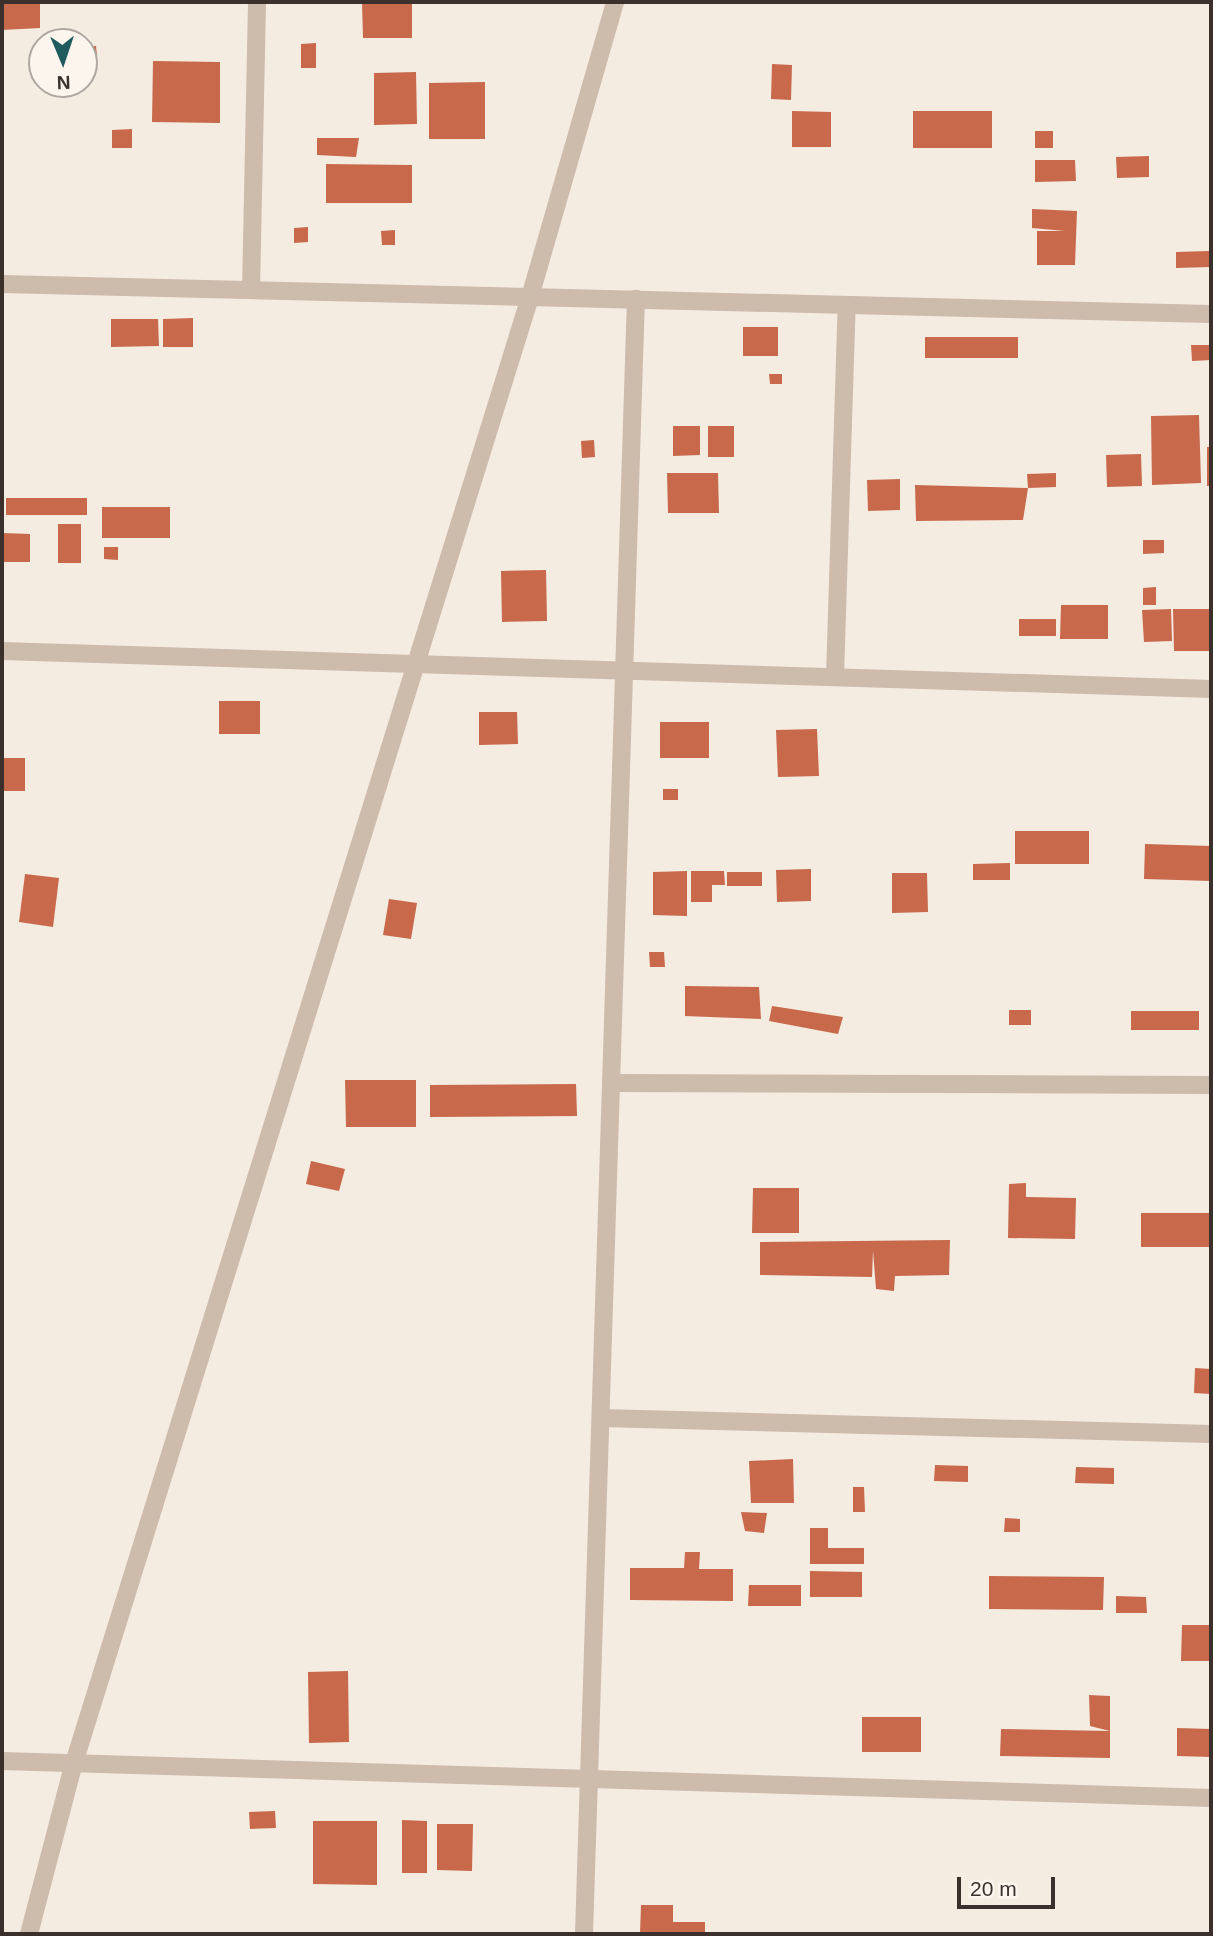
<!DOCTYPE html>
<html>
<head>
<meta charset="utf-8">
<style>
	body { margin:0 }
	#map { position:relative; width:1213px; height:1936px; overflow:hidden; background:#f4ebe1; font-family:Arial,sans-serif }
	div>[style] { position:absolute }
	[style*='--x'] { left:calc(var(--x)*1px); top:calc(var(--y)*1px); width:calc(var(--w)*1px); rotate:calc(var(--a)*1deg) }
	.building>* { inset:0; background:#c8694b }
	.minor>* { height:18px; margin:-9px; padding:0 9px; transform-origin:9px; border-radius:9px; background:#cdbbac }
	span { translate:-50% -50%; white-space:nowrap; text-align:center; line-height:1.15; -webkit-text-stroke:6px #fbf5ee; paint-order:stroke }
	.frame { position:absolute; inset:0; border:4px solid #3b302b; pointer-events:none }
	.north { position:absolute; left:28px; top:28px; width:70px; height:70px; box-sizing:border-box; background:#fbf5ee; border:2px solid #aea6a0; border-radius:50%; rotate:178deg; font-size:19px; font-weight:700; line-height:28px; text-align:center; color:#3b302b }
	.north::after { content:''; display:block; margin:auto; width:24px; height:32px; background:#1f5a5e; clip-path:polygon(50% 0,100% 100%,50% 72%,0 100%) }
	.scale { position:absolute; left:957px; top:1877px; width:98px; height:32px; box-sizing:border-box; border:4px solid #3b302b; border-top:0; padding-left:9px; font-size:21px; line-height:24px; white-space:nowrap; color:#3b302b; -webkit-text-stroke:5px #fbf5ee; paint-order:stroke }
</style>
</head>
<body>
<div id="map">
	<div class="building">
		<i style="clip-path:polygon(2px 2px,40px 2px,40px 28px,2px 30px)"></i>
		<i style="clip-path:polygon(362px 2px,412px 2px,412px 38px,363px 38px)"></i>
		<i style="clip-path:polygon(316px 43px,316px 68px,301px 68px,301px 44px)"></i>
		<i style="clip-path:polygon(96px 46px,97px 56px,84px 57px,84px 47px)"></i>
		<i style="clip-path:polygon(153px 61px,220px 62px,220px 123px,152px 122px)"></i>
		<i style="clip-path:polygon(772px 64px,792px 65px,791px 100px,771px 99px)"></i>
		<i style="clip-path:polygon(416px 72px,417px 124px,374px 125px,374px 73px)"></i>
		<i style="clip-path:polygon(485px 82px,485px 139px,429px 139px,429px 83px)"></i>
		<i style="clip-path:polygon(792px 111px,831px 112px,831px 147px,792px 147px)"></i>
		<i style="clip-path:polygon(913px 111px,992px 111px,992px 148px,913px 148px)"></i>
		<i style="clip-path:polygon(132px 129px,132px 148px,112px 148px,112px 130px)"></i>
		<i style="clip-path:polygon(1035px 131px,1053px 131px,1053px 148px,1035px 148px)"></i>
		<i style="clip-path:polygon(317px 138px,359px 138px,356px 157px,317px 155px)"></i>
		<i style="clip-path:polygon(1149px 156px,1149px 177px,1117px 178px,1116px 157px)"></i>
		<i style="clip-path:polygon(1035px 160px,1075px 160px,1076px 181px,1035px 182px)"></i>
		<i style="clip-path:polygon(326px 164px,412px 165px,412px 203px,326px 203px)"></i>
		<i style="clip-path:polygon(1032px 209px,1077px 211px,1075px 265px,1037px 265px,1037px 231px,1065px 231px,1032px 228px)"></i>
		<i style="clip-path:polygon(308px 227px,308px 242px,294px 243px,294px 228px)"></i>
		<i style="clip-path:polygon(395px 230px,395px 245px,382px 245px,381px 231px)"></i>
		<i style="clip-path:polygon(1209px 251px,1210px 267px,1176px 268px,1176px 252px)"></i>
		<i style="clip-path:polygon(193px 318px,193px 347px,163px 347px,163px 319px)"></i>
		<i style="clip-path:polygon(111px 319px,158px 319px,159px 346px,111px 347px)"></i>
		<i style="clip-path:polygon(743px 327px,778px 327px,778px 356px,743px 356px)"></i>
		<i style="clip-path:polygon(925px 337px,1018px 337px,1018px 358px,925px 358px)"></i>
		<i style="clip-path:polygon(1191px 345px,1211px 345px,1211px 360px,1192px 361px)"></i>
		<i style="clip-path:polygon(769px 374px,782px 374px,782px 384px,770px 384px)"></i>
		<i style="clip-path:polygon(1199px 415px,1201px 483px,1152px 485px,1151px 416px)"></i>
		<i style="clip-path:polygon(673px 426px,700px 426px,700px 455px,673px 456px)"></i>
		<i style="clip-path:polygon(708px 426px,734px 426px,734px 457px,708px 457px)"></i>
		<i style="clip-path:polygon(594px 440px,595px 457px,582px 458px,581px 441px)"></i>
		<i style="clip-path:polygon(1207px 447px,1211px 447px,1211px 486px,1207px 486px)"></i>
		<i style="clip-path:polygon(1141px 454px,1142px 486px,1107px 487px,1106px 455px)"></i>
		<i style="clip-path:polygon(667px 473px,718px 473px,719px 513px,668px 513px)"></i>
		<i style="clip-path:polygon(1056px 473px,1056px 487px,1028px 488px,1023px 520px,916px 521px,915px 485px,1028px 488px,1027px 474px)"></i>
		<i style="clip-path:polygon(900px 479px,900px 510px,868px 511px,867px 480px)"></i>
		<i style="clip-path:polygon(6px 498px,87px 498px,87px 515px,6px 515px)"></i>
		<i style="clip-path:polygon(102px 507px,170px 507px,170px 538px,102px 538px)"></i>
		<i style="clip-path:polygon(58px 524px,81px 524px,81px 563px,58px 563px)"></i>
		<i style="clip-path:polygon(2px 533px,30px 534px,30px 562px,2px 562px)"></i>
		<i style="clip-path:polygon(1143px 540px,1164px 540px,1164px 553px,1143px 554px)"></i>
		<i style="clip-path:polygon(104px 547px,118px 547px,118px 560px,104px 559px)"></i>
		<i style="clip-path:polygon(546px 570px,547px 621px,502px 622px,501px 571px)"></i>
		<i style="clip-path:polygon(1156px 587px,1156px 605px,1143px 605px,1143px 588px)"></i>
		<i style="clip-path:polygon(1061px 605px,1108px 605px,1108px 639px,1060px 639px)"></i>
		<i style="clip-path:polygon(1171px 609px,1172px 641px,1144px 642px,1142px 610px)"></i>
		<i style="clip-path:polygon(1173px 609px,1211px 609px,1211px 651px,1174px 651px)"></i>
		<i style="clip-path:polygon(1019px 619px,1056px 619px,1056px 636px,1019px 636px)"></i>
		<i style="clip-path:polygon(219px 701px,260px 701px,260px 734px,219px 734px)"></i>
		<i style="clip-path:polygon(479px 712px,517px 712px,518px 744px,479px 745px)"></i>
		<i style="clip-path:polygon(660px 722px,709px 722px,709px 758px,660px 758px)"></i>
		<i style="clip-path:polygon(817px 729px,819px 776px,778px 777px,776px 730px)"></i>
		<i style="clip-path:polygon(2px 758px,25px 758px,25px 791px,2px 791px)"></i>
		<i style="clip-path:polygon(663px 789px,678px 789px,678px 800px,663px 800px)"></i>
		<i style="clip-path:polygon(1015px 831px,1089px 831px,1089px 864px,1015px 864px)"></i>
		<i style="clip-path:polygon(1145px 844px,1211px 846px,1211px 881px,1144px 879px)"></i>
		<i style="clip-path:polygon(1010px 863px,1010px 880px,973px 880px,973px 864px)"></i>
		<i style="clip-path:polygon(811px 869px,811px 901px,777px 902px,776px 870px)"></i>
		<i style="clip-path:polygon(687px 871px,687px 916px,653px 915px,653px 872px)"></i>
		<i style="clip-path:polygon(691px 871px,724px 871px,725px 885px,712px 885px,712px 902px,691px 902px)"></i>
		<i style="clip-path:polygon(727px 872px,762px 872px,762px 886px,727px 886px)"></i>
		<i style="clip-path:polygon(892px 873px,927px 873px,928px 912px,892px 913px)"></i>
		<i style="clip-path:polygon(25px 874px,59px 878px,53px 927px,19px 922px)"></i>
		<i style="clip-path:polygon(389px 899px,417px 903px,411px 939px,383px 935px)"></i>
		<i style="clip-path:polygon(649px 952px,664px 952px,665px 967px,650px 967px)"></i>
		<i style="clip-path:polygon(685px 986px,759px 987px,761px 1019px,685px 1016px)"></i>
		<i style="clip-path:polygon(772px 1006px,843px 1017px,838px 1034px,769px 1021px)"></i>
		<i style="clip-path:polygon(1009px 1010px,1031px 1010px,1031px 1025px,1009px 1025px)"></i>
		<i style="clip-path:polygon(1131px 1011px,1199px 1011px,1199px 1030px,1131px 1030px)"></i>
		<i style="clip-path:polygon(345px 1080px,416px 1080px,416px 1127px,346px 1127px)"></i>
		<i style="clip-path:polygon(576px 1084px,577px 1116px,430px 1117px,430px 1085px)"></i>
		<i style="clip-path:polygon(311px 1161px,345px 1169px,339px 1191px,306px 1184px)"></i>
		<i style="clip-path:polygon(1026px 1183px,1026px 1197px,1076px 1198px,1075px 1239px,1008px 1238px,1009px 1184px)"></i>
		<i style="clip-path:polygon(753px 1188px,799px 1188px,799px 1233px,752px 1233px)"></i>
		<i style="clip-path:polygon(1141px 1213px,1211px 1213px,1211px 1247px,1141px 1247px)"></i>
		<i style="clip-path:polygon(950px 1240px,949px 1275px,895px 1276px,894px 1291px,876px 1289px,873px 1251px,872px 1277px,760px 1275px,760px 1242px)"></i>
		<i style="clip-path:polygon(1195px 1368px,1211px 1369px,1211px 1394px,1194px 1393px)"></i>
		<i style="clip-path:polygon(793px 1459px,794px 1503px,751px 1503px,749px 1461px)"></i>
		<i style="clip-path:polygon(935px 1465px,968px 1466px,968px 1482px,934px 1481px)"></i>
		<i style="clip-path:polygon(1076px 1467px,1114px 1468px,1114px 1484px,1075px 1483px)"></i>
		<i style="clip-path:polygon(853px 1487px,864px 1487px,865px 1512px,853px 1512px)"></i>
		<i style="clip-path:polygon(741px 1512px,767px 1513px,764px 1533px,745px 1531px)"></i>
		<i style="clip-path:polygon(1005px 1518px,1020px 1519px,1020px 1532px,1004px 1532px)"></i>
		<i style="clip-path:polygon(810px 1528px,828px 1528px,828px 1548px,864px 1548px,864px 1564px,810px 1564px)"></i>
		<i style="clip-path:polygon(685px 1552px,700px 1552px,699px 1569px,733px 1569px,733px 1601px,630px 1600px,630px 1568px,684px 1568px)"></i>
		<i style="clip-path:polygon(810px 1571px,862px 1572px,862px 1597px,810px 1597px)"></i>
		<i style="clip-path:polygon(989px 1576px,1104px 1577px,1103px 1610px,989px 1609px)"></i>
		<i style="clip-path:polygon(749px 1585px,801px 1585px,801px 1606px,748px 1606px)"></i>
		<i style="clip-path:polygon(1116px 1596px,1146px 1597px,1147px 1613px,1116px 1613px)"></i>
		<i style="clip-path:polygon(1182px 1625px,1211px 1625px,1211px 1661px,1181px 1661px)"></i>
		<i style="clip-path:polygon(348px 1671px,349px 1742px,309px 1743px,308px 1672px)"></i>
		<i style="clip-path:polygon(1089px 1695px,1110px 1696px,1110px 1758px,1000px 1756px,1001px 1729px,1110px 1731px,1090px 1726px)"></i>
		<i style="clip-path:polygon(862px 1717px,921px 1717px,921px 1752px,862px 1752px)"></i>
		<i style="clip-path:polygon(1177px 1728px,1211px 1729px,1211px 1757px,1177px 1756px)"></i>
		<i style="clip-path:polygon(275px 1811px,276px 1828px,250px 1829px,249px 1812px)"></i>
		<i style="clip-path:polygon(402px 1820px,427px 1821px,427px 1873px,402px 1873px)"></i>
		<i style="clip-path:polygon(313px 1821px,377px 1821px,377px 1885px,313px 1884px)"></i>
		<i style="clip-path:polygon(437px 1824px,473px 1824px,472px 1871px,437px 1870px)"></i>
		<i style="clip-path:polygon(641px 1905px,673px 1905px,673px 1922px,705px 1922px,705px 1934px,640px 1934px)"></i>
	</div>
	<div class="minor">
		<i style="--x:2;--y:284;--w:1209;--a:1.42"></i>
		<i style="--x:251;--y:290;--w:288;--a:-88.8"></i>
		<i style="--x:2;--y:651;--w:1210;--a:1.8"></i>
		<i style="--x:835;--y:677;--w:372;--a:-88.2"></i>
		<i style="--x:611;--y:1083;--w:600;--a:0.19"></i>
		<i style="--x:601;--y:1418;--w:610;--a:1.5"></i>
		<i style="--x:2;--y:1761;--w:1210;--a:1.75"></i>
		<i style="--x:29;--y:1934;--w:177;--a:-75.3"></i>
		<i style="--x:74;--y:1763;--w:1535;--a:-72.72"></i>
		<i style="--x:530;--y:297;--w:307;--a:-73.9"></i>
		<i style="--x:584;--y:1934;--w:1636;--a:-88.18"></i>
	</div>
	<div class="frame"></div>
	<div class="north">N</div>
	<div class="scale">20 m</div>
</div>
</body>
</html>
